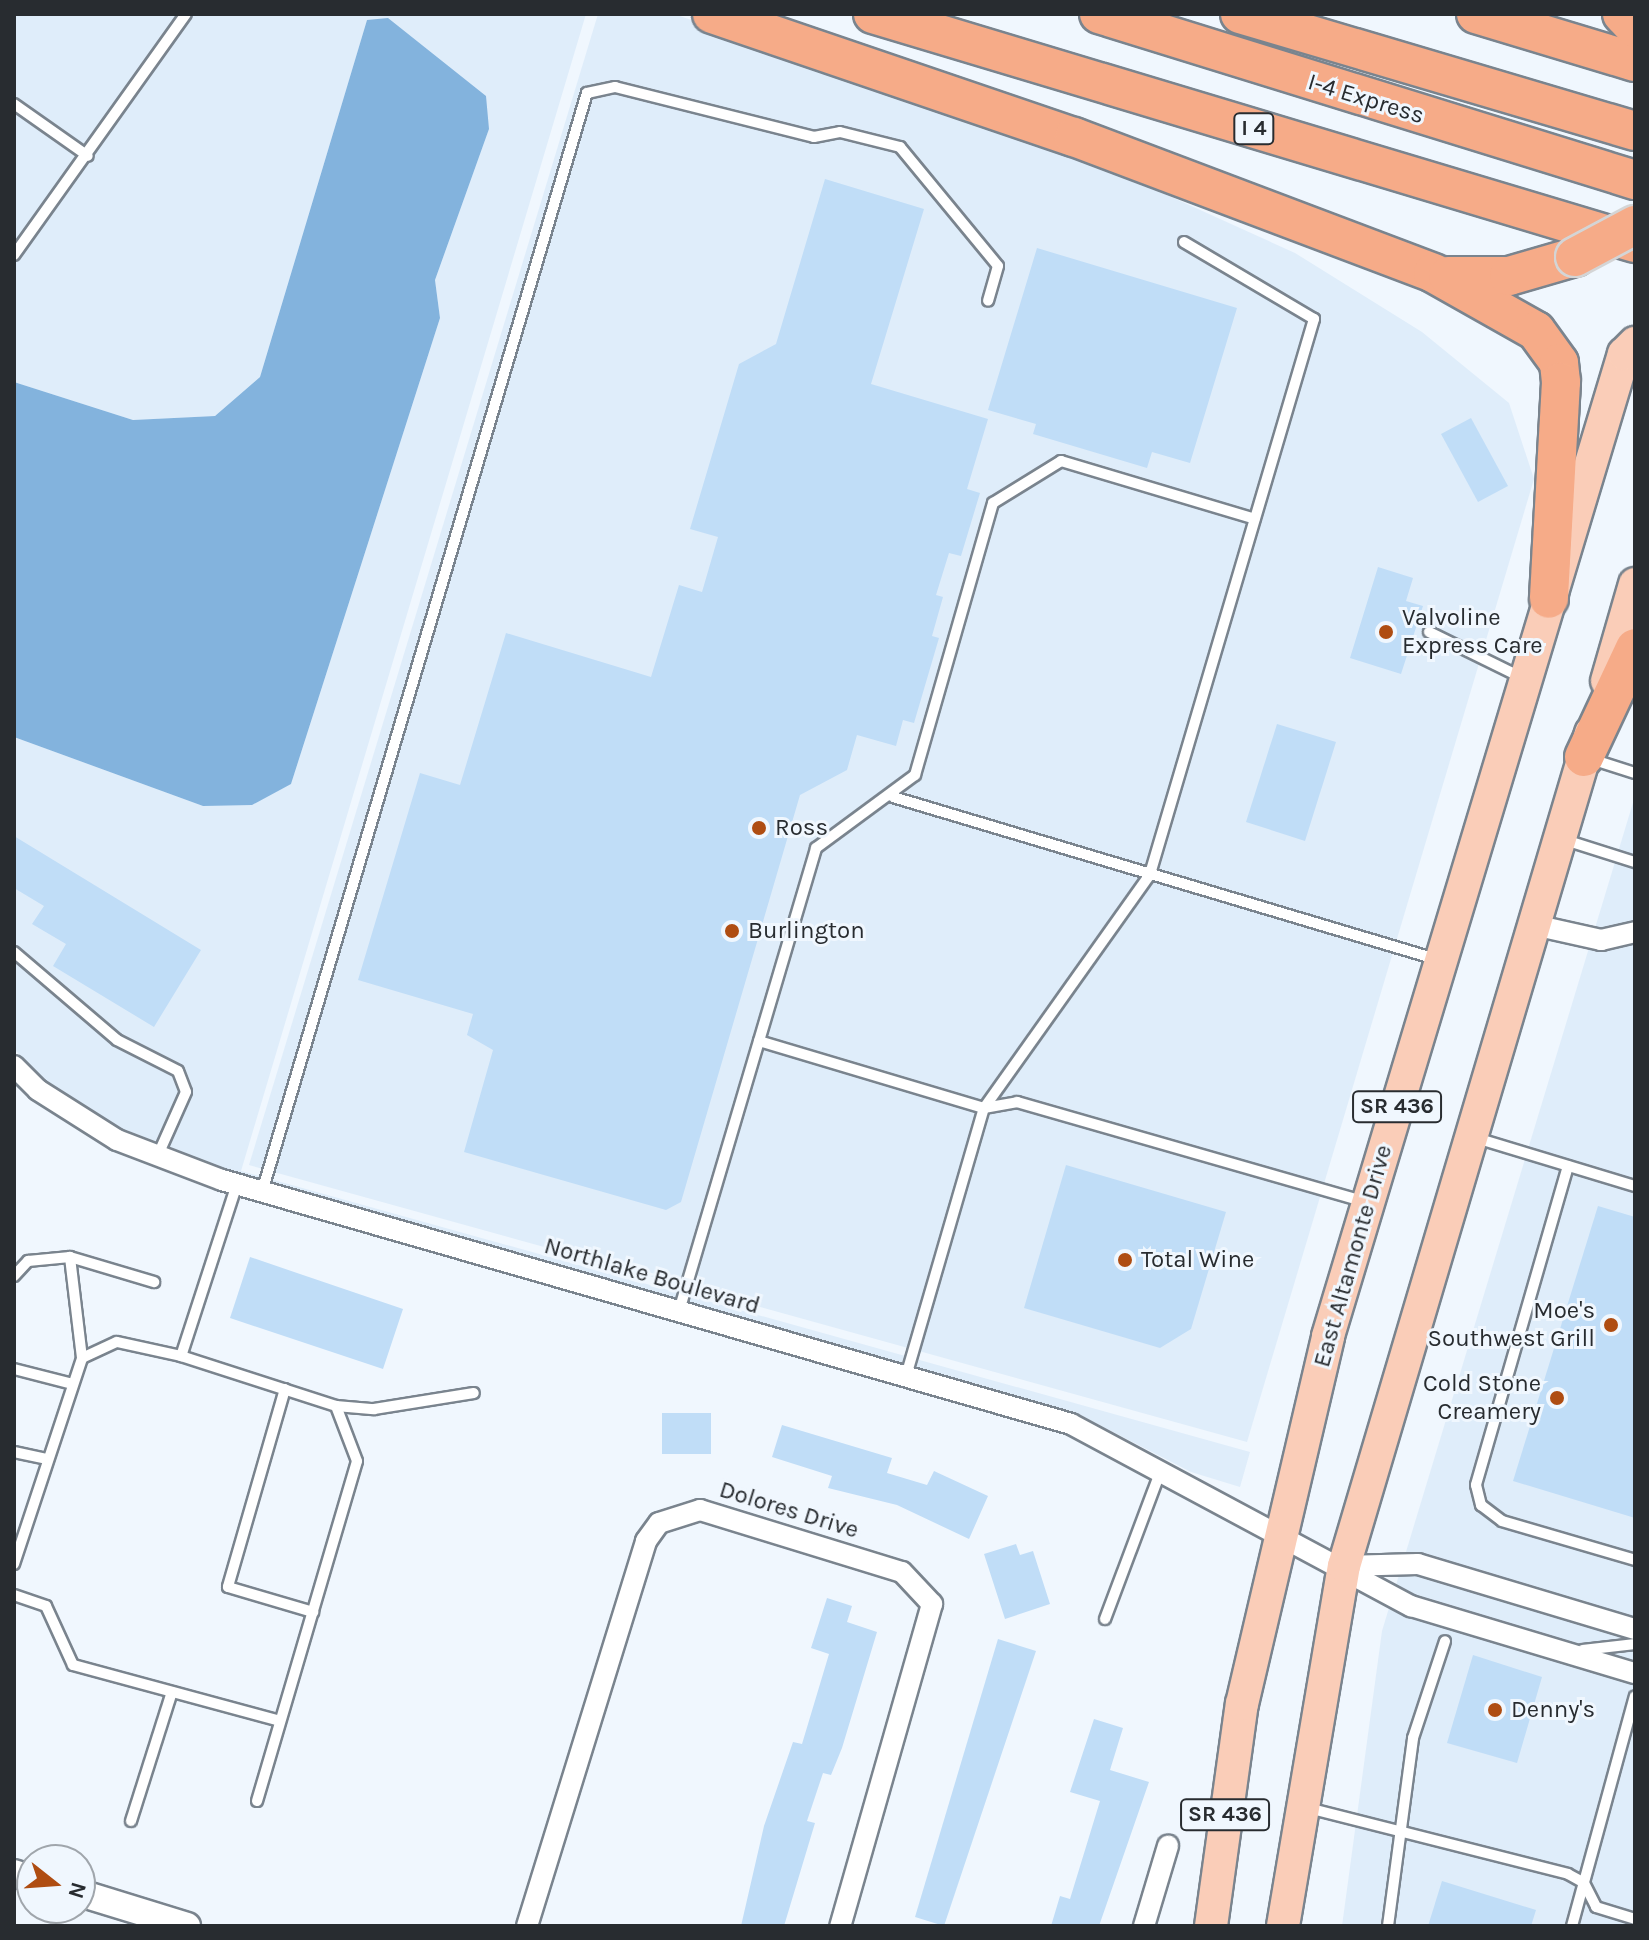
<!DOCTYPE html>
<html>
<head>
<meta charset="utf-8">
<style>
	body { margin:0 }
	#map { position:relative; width:1649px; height:1940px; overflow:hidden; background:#f0f7fe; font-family:Karla,sans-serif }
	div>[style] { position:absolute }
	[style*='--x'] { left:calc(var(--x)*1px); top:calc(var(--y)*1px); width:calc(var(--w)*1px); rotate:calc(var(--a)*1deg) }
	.built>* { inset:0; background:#dfedfa }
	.water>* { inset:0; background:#83b3dd }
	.building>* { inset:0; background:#c0ddf7 }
	.roads { filter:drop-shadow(2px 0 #7a848e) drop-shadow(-2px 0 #7a848e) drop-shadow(0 2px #7a848e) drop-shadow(0 -2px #7a848e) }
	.service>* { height:10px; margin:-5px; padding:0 5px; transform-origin:5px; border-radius:5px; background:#fff }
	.minor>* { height:20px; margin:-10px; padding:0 10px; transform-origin:10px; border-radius:10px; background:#fff }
	.tertiary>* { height:26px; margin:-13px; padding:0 13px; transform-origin:13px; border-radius:13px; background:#fff }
	.primary>* { height:32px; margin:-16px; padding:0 16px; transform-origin:16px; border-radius:16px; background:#facdb8 }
	.motorway>* { height:38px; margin:-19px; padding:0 19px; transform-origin:19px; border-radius:19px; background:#f6ab88 }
	.bridges { filter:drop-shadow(2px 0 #d4d5d6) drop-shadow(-2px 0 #d4d5d6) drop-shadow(0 2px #d4d5d6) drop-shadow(0 -2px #d4d5d6) }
	.motorway-bridge>* { height:38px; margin:-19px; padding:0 19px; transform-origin:19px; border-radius:19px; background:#f6ab88 }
	.dots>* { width:22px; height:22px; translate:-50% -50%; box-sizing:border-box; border:4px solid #f0f7fe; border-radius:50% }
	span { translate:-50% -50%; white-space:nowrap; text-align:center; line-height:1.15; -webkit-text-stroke:6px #f0f7fe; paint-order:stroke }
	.shield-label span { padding:2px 6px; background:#f0f7fe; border:2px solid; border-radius:6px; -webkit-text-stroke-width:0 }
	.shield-label { font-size:22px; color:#282c30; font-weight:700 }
	.street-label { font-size:24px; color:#282c30 }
	.poi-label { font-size:24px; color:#282c30 }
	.left { translate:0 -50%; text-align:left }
	.right { translate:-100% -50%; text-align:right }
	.frame { position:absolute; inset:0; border:16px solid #282c30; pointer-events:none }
	.north { position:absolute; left:16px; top:1844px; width:80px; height:80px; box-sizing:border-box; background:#f0f7fe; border:2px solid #a0a6ac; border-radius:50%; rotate:107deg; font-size:22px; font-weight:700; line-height:32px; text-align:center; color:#282c30 }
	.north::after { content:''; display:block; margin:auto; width:28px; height:36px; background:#af4d12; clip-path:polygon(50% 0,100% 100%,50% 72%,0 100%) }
</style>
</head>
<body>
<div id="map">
	<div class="built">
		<i style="clip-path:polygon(14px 14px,586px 14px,241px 1171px,1250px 1452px,1240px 1487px,1191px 1472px,1074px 1412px,226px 1169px,123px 1129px,46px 1081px,14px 1049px,14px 737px,203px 806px,291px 784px,440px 318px,435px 280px,489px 129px,367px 20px,260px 377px,215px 416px,133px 420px,14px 382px)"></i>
		<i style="clip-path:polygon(598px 14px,674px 14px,1072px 152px,1295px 253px,1422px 332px,1509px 403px,1534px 479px,1247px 1442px,249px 1165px)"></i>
		<i style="clip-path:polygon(1635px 796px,1635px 1926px,1342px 1926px,1382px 1631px)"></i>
	</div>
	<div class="water">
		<i style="clip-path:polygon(388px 18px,486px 96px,489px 129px,435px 280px,440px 318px,291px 784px,252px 805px,203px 806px,14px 737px,14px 382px,133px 420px,215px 416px,260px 377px,367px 20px)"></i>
	</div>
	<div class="building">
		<i style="clip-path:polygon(825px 179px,924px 209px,871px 384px,988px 419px,967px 489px,980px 493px,961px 556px,949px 553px,936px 595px,943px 597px,932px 636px,939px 638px,914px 723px,903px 720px,896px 746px,857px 735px,847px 770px,800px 795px,681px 1202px,666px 1210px,464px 1152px,493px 1050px,467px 1035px,473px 1014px,358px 980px,420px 773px,460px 785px,506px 633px,651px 677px,679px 585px,702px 592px,718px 537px,690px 529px,739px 364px,776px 344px)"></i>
		<i style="clip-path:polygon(1037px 248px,1237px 308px,1190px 463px,1152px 452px,1147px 468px,1033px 434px,1036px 424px,988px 410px)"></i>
		<i style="clip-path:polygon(1471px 418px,1508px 486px,1478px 502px,1441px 434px)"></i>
		<i style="clip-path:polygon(1378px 567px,1413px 578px,1406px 601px,1423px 606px,1401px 674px,1350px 658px)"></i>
		<i style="clip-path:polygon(1277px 724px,1336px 742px,1305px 841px,1246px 822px)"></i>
		<i style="clip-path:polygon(14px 836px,201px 950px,154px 1027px,53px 966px,66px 944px,32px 924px,44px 906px,14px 888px)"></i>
		<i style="clip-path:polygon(1066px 1165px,1226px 1212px,1191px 1329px,1160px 1348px,1024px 1308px)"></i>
		<i style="clip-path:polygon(1598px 1206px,1635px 1217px,1635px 1518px,1513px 1481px)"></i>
		<i style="clip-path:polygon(250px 1257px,403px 1309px,383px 1369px,230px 1318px)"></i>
		<i style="clip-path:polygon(662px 1413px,711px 1413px,711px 1454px,662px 1454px)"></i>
		<i style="clip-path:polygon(782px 1425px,892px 1458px,887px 1473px,927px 1485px,934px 1471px,988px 1496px,969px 1539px,897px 1505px,828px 1488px,832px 1476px,772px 1457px)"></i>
		<i style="clip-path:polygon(1016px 1544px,1020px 1555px,1033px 1551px,1050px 1604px,1005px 1619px,984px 1554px)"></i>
		<i style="clip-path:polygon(827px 1598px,852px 1606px,847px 1622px,877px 1632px,842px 1748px,831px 1775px,823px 1773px,807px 1821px,815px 1823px,784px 1926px,741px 1926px,764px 1826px,793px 1742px,802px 1744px,829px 1654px,811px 1648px)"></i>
		<i style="clip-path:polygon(998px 1639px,1036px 1651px,944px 1926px,915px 1917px)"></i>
		<i style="clip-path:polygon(1473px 1655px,1542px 1677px,1517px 1763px,1447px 1743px)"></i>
		<i style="clip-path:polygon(1094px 1719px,1123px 1728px,1110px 1770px,1149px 1782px,1099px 1926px,1051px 1926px,1060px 1896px,1070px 1899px,1100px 1801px,1070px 1792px)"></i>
		<i style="clip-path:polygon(1442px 1881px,1536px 1910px,1531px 1926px,1428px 1926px)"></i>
	</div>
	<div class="roads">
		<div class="service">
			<i style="--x:14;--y:104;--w:90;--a:35.1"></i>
			<i style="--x:14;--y:255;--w:296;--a:-54.5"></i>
			<i style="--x:1429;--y:632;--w:105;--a:26.1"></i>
			<i style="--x:1591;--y:759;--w:46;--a:17.7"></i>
			<i style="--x:893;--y:797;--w:570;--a:16.62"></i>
			<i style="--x:1562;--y:839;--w:77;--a:17.5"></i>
			<i style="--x:14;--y:952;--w:135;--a:40.5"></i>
			<i style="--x:117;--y:1040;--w:68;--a:26.9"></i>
			<i style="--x:178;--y:1071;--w:22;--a:69"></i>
			<i style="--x:186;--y:1092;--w:69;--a:114"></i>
			<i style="--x:759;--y:1041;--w:235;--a:16.6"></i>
			<i style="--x:984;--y:1108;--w:34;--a:-10"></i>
			<i style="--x:1017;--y:1102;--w:362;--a:16"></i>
			<i style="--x:1476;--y:1138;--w:166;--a:16.8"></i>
			<i style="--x:1568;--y:1166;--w:332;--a:106.1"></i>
			<i style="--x:1476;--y:1485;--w:21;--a:76"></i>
			<i style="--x:1481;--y:1505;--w:26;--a:37"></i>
			<i style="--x:1502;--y:1521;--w:139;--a:16.3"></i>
			<i style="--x:237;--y:1184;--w:181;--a:108"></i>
			<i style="--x:181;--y:1356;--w:163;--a:17.9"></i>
			<i style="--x:336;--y:1406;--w:38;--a:5"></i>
			<i style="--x:374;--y:1409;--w:101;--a:-9.1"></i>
			<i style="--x:262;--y:1192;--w:1146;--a:-73.53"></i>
			<i style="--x:587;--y:93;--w:29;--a:-12"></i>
			<i style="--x:615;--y:87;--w:205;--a:14.1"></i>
			<i style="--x:814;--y:137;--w:26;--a:-11"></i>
			<i style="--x:840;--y:132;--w:62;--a:14"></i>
			<i style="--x:900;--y:147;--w:154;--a:50.5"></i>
			<i style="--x:998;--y:266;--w:36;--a:106"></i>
			<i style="--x:14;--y:1276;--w:21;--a:-47"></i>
			<i style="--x:28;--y:1261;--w:42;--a:-5.4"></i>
			<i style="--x:679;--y:1311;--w:483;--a:-73.5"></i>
			<i style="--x:816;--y:848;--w:123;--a:-36.4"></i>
			<i style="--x:915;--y:775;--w:283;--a:-74"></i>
			<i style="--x:993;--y:503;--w:80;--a:-31.7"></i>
			<i style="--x:1061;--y:461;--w:202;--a:16.6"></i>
			<i style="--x:82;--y:1358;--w:102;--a:-96.8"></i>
			<i style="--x:70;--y:1257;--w:88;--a:16.6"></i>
			<i style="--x:14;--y:1369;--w:57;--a:14.3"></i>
			<i style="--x:906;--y:1376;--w:279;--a:-73.8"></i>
			<i style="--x:984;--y:1108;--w:287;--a:-54.6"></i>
			<i style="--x:1150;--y:874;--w:579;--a:-73.54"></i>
			<i style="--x:1314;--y:319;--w:151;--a:-149.4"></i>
			<i style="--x:285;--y:1389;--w:206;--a:106.1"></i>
			<i style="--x:228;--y:1587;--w:89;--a:16.4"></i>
			<i style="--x:14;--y:1452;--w:33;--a:12"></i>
			<i style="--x:14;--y:1564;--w:217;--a:-71.7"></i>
			<i style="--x:82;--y:1358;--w:38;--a:-25"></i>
			<i style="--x:117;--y:1342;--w:66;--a:12.3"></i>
			<i style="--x:14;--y:1595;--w:34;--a:19"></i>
			<i style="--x:46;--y:1606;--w:65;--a:65.4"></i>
			<i style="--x:73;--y:1665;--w:214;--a:15.1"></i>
			<i style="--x:1105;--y:1619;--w:159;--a:-69.4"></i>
			<i style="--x:1583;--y:1650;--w:52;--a:-6.6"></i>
			<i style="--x:257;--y:1801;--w:354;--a:-73.6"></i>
			<i style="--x:357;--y:1461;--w:59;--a:-110.9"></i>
			<i style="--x:1308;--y:1808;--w:268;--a:14.2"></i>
			<i style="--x:1568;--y:1874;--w:18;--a:29"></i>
			<i style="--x:1584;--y:1883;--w:27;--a:63"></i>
			<i style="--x:1596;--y:1907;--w:41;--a:17.1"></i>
			<i style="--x:131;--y:1821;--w:135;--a:-72.4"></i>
			<i style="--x:1388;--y:1926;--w:190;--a:-82.4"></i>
			<i style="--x:1413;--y:1738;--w:102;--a:-71.7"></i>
			<i style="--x:1572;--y:1926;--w:238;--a:-74.7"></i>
		</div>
		<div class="minor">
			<i style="--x:1534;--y:925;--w:69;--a:12.6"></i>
			<i style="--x:1601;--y:940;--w:35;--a:-13"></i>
			<i style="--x:14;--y:1066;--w:34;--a:45"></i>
			<i style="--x:38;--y:1090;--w:93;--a:32.3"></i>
			<i style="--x:117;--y:1140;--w:112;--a:20.9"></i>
			<i style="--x:222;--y:1180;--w:883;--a:16.03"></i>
			<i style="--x:1071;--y:1424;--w:386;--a:28.2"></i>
			<i style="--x:1411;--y:1606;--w:234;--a:16.7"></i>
			<i style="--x:1344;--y:1566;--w:74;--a:-1.5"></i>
			<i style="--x:1418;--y:1564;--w:227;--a:16.7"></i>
			<i style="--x:527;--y:1926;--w:403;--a:-72.8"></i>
			<i style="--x:646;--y:1541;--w:22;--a:-54"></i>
			<i style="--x:659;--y:1523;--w:43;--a:-17.6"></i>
			<i style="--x:700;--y:1510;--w:211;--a:17.1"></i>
			<i style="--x:902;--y:1572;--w:44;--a:46.8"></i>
			<i style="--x:932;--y:1604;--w:335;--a:105.9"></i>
			<i style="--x:1144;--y:1926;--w:84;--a:-73.3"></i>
		</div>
		<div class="tertiary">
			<i style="--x:14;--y:1873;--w:19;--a:18"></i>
			<i style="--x:80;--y:1893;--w:112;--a:17.1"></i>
		</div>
		<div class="primary">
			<i style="--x:1607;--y:681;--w:101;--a:-73.9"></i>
			<i style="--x:1211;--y:1926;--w:224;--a:-82.1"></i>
			<i style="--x:1242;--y:1704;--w:378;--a:-76.8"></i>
			<i style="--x:1328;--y:1336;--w:1026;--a:-73.23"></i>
			<i style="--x:1624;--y:354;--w:16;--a:-45"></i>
			<i style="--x:1283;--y:1926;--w:365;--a:-80.4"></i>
			<i style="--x:1344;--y:1566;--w:869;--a:-73.48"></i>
		</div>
		<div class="motorway">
			<i style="--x:712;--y:14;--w:382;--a:18.8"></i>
			<i style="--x:1074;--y:137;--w:384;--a:20.7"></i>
			<i style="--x:1433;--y:273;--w:118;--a:29.4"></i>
			<i style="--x:1536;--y:331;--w:39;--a:54"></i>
			<i style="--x:1559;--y:363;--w:19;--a:84"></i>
			<i style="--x:1561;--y:382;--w:217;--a:93.2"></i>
			<i style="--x:873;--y:14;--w:796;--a:16.73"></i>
			<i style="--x:1099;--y:14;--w:561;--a:17.21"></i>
			<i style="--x:1240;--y:14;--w:412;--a:16.5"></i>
			<i style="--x:1476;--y:14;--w:166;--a:16.8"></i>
			<i style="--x:1622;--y:14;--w:19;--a:47"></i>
			<i style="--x:1448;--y:276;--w:61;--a:0"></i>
			<i style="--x:1509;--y:276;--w:69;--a:-16.1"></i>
			<i style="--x:1584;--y:757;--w:120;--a:-64.9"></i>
		</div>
	</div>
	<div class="bridges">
		<div class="motorway-bridge">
			<i style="--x:1575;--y:257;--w:68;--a:-28.1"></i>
		</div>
	</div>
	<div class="dots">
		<i style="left:1386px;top:632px;background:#af4d12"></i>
		<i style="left:759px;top:828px;background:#af4d12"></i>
		<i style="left:732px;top:931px;background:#af4d12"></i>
		<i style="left:1125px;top:1260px;background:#af4d12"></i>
		<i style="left:1611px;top:1325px;background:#af4d12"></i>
		<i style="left:1557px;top:1398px;background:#af4d12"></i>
		<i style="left:1495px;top:1710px;background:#af4d12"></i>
	</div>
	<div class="shield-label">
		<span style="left:1254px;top:129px">I 4</span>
		<span style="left:1397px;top:1107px">SR 436</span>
		<span style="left:1225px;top:1815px">SR 436</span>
	</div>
	<div class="street-label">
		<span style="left:1366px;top:99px;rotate:17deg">I-4 Express</span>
		<span style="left:1353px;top:1256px;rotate:-74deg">East Altamonte Drive</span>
		<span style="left:652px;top:1276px;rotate:16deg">Northlake Boulevard</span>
		<span style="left:789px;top:1510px;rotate:17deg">Dolores Drive</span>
	</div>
	<div class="poi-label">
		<span class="left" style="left:1402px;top:632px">Valvoline<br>Express Care</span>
		<span class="left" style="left:775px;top:828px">Ross</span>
		<span class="left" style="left:748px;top:931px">Burlington</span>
		<span class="left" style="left:1141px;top:1260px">Total Wine</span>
		<span class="right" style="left:1595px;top:1325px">Moe's<br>Southwest Grill</span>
		<span class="right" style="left:1541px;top:1398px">Cold Stone<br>Creamery</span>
		<span class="left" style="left:1511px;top:1710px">Denny's</span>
	</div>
	<div class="frame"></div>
	<div class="north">N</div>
</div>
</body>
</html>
